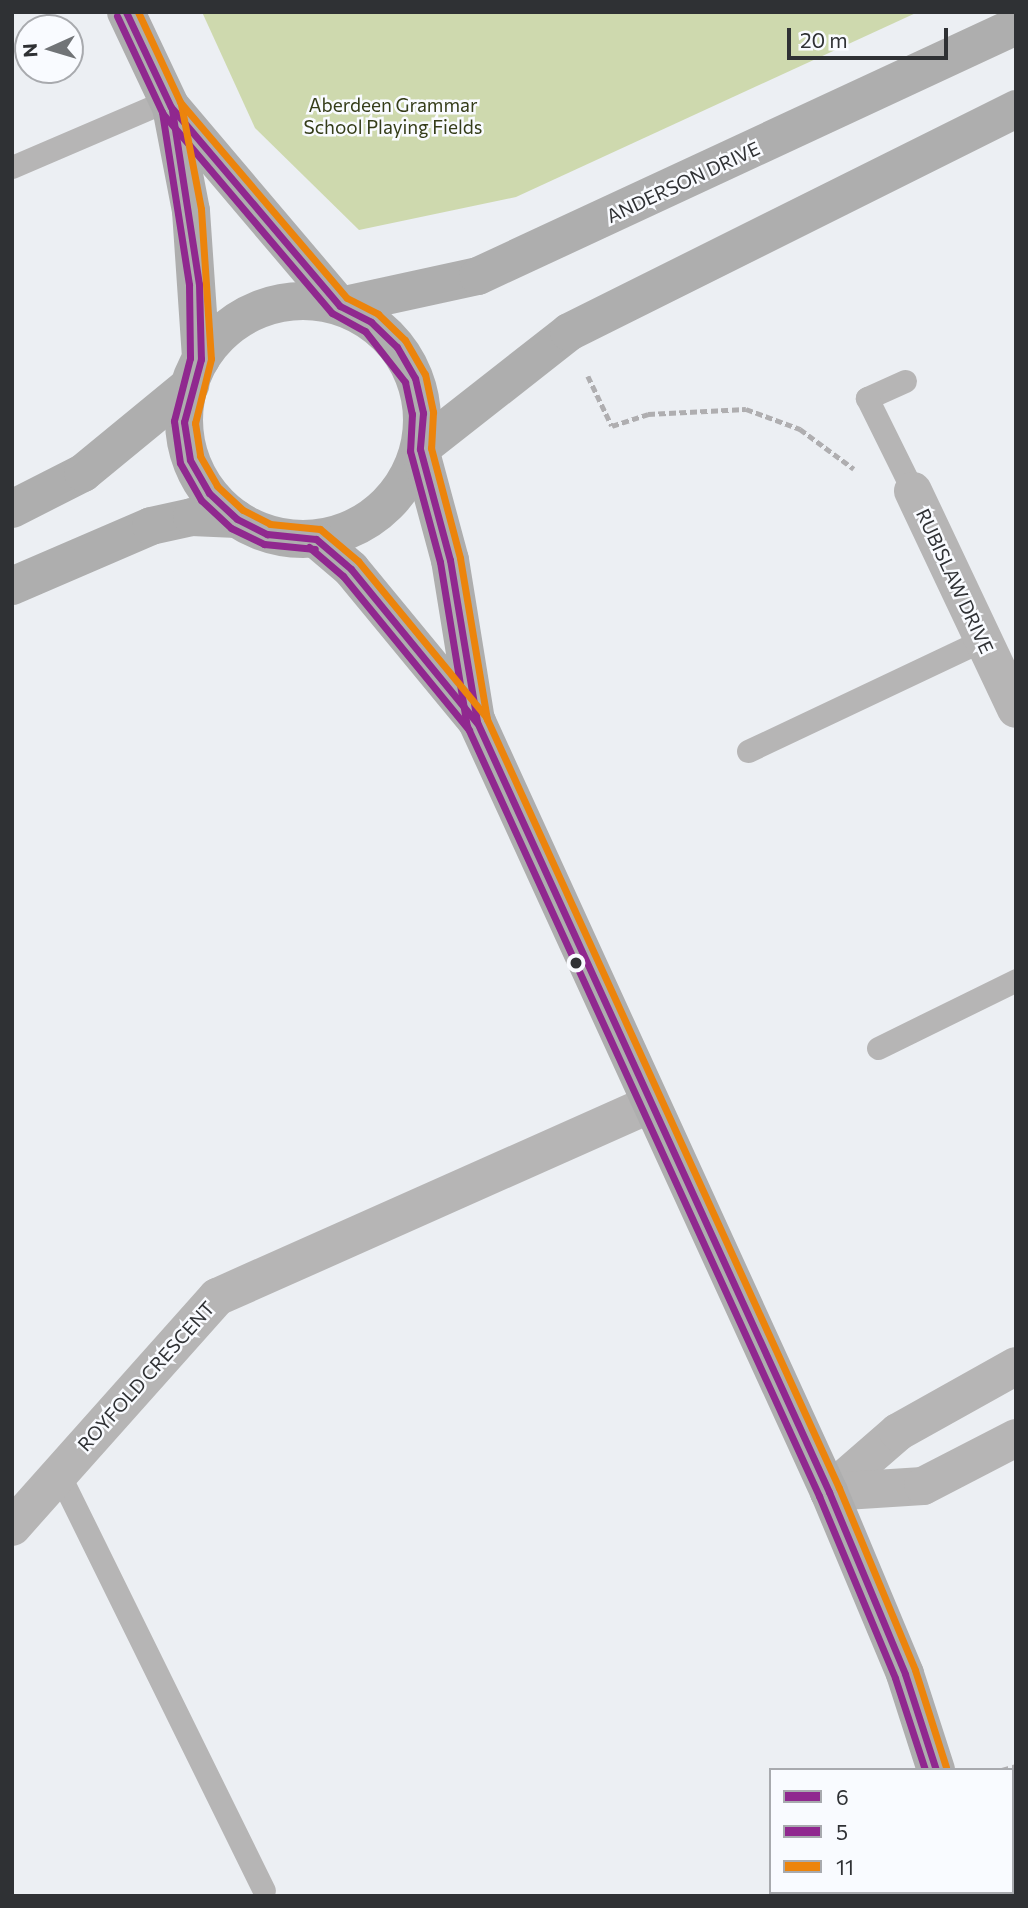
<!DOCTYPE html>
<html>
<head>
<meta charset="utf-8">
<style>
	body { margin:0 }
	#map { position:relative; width:1028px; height:1908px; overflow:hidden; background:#eceff3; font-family:Commissioner,sans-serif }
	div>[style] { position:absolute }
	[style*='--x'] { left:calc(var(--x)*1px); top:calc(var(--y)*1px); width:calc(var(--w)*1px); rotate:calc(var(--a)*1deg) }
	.green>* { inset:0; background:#ced9ae }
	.path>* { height:4.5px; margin-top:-2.25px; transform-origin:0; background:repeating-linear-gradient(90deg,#afaeb0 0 7px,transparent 0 10.5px) }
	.lane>* { height:23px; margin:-11.5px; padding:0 11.5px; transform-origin:11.5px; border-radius:11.5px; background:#b6b5b5 }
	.street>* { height:38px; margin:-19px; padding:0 19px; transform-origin:19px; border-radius:19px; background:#b6b5b5 }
	.primary>* { height:38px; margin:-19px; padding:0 19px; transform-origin:19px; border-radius:19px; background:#aeaeae }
	.primary>.ring { margin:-19px; padding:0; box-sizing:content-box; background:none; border:38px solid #aeaeae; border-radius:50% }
	.bus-1>* { height:7px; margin:-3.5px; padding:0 3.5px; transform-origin:3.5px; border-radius:3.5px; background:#90288f }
	.bus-2>* { height:7px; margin:-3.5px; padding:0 3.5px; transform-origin:3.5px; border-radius:3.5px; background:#90288f }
	.bus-3>* { height:7px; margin:-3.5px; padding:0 3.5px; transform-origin:3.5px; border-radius:3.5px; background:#ec840c }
	.dots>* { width:19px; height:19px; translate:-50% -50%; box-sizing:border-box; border:4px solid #f9fbff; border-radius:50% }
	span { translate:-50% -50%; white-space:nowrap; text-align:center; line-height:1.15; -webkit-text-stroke:5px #f9fbff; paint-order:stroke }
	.park-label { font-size:19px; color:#353d19 }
	.street-label { font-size:19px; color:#2f3134 }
	.frame { position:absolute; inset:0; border:14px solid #2f3134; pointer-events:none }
	.legend { position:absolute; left:769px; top:1768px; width:245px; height:126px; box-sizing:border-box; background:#f9fbff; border:2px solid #a8aaae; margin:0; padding:9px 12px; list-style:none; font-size:21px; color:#2f3134 }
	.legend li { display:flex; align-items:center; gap:14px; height:35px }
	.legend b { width:35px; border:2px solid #a8aaae }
	.north { position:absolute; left:14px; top:14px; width:70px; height:70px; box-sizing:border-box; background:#f9fbff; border:2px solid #a8aaae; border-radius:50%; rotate:266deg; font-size:19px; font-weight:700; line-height:28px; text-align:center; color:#2f3134 }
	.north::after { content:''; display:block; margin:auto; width:24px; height:32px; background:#717477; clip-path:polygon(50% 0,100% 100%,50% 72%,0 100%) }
	.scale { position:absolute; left:787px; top:28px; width:161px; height:32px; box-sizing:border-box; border:4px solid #2f3134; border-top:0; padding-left:9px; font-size:21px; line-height:24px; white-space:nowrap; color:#2f3134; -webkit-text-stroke:5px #f9fbff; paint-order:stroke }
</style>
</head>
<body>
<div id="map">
	<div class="green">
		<i style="clip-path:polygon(202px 12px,918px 12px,516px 197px,359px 230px,255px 128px)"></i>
	</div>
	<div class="path">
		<i style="--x:588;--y:376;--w:55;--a:64.4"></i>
		<i style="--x:612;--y:426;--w:38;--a:-18"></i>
		<i style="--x:648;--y:414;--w:98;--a:-2.9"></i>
		<i style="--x:746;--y:409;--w:58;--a:20.3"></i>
		<i style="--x:800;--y:429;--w:67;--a:36.5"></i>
		<i style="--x:1002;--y:1770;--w:15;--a:-16"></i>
	</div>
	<div class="lane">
		<i style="--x:12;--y:167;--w:170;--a:-23.2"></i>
		<i style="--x:905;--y:381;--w:42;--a:155.9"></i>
		<i style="--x:867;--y:398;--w:104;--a:63.7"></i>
		<i style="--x:748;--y:751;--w:260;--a:-25.3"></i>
		<i style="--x:878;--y:1048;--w:154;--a:-26.2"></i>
		<i style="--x:59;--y:1474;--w:464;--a:63.8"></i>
	</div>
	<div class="street">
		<i style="--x:913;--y:491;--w:241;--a:64.7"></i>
		<i style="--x:829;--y:1492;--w:91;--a:-41"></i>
		<i style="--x:898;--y:1432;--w:135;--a:-29.2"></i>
		<i style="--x:829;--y:1492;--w:94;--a:-3.7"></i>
		<i style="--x:923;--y:1486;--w:105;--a:-27.3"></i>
		<i style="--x:12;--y:1527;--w:308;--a:-48.3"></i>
		<i style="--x:217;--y:1297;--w:473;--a:-24"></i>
	</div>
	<div class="primary">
		<i style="--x:126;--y:12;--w:105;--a:64.7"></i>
		<i style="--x:171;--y:107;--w:106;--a:79.1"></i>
		<i style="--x:191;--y:211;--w:148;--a:86.1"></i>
		<i style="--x:173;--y:109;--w:258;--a:49.7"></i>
		<i class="ring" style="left:184px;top:301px;width:200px;height:200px"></i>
		<i style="--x:340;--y:306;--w:141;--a:-12.3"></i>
		<i style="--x:478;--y:276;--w:593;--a:-24.92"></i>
		<i style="--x:420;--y:449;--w:189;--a:-38.1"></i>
		<i style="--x:569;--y:332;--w:500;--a:-26.5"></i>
		<i style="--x:420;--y:449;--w:115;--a:74.9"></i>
		<i style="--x:450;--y:560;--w:162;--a:80.8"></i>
		<i style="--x:12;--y:509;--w:80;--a:-26.9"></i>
		<i style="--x:83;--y:473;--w:139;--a:-39.4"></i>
		<i style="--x:316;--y:539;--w:46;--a:40.6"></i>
		<i style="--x:351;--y:569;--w:198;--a:50.5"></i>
		<i style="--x:477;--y:722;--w:847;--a:65.43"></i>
		<i style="--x:829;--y:1492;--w:197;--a:67.3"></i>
		<i style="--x:905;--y:1674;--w:101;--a:72.1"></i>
		<i style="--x:12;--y:586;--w:151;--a:-23.3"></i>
		<i style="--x:151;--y:526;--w:42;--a:-12.4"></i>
		<i style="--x:192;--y:517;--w:45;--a:2.5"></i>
		<i style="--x:970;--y:1892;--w:4;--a:76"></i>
	</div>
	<div class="bus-1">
		<i style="--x:126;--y:12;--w:105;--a:64.7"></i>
		<i style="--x:171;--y:107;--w:261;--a:49.7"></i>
		<i style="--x:340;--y:306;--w:35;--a:27"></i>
		<i style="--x:371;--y:322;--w:36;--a:44"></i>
		<i style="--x:397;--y:347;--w:36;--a:60"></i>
		<i style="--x:415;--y:378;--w:36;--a:77"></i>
		<i style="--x:423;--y:413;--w:36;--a:95"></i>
		<i style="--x:420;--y:449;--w:115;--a:74.9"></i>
		<i style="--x:450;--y:560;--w:164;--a:80.5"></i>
		<i style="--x:477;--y:722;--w:847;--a:65.43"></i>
		<i style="--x:829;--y:1492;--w:197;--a:67.3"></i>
		<i style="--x:905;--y:1674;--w:101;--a:72.1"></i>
		<i style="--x:172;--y:110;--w:176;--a:81.2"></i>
		<i style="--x:199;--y:284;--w:75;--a:88.5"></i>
		<i style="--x:201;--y:359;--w:65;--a:105.1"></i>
		<i style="--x:184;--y:422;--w:38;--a:81"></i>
		<i style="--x:190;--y:460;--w:38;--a:60"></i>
		<i style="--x:209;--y:493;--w:38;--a:43"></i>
		<i style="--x:237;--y:519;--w:34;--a:27"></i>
		<i style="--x:267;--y:534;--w:49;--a:5.8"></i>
		<i style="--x:316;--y:539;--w:46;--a:40.6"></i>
		<i style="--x:351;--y:569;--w:199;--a:50.7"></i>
	</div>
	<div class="bus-2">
		<i style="--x:117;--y:16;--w:108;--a:64.9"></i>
		<i style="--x:163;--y:114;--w:261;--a:49.7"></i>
		<i style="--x:332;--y:313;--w:38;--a:29"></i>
		<i style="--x:365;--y:331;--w:65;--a:51.9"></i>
		<i style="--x:405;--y:382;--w:33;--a:78"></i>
		<i style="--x:412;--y:414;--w:37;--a:93"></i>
		<i style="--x:410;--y:451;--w:115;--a:74.9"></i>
		<i style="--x:440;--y:562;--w:166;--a:80.7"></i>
		<i style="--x:467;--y:726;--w:847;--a:65.43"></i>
		<i style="--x:819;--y:1496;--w:197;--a:67.3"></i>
		<i style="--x:895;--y:1678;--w:97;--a:71.9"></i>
		<i style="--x:162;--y:112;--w:175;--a:81.1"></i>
		<i style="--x:189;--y:285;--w:73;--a:89.2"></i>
		<i style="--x:190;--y:358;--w:65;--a:104.3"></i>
		<i style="--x:174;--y:421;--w:42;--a:81.9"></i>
		<i style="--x:180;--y:463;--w:43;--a:60.4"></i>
		<i style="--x:201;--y:500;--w:41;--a:43"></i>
		<i style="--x:231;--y:528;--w:37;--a:26"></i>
		<i style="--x:264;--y:544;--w:51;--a:5.6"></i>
		<i style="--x:309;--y:547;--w:45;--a:40.5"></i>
		<i style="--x:343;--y:576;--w:199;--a:50.7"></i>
	</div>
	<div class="bus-3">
		<i style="--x:138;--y:12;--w:102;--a:64.9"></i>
		<i style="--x:181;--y:104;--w:107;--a:79.2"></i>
		<i style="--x:201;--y:209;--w:150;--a:86.2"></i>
		<i style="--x:211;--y:359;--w:66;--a:104"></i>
		<i style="--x:195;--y:423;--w:33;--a:81"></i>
		<i style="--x:200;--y:456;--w:34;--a:60"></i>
		<i style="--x:217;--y:486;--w:35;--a:43"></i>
		<i style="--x:243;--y:510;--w:30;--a:27"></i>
		<i style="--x:270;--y:524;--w:50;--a:5.7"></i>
		<i style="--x:320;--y:529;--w:50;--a:40.1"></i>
		<i style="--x:358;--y:561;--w:202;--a:50.6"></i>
		<i style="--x:486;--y:717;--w:848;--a:65.4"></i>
		<i style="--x:839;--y:1488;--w:197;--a:67.3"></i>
		<i style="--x:915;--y:1670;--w:102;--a:72.3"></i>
		<i style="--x:180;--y:102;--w:257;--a:49.6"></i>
		<i style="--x:347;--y:298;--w:35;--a:27"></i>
		<i style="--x:378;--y:314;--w:37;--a:44"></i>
		<i style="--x:405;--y:340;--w:39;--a:60"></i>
		<i style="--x:425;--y:374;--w:39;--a:78"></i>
		<i style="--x:433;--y:412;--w:36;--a:93"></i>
		<i style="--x:431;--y:448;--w:114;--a:75.2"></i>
		<i style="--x:460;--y:558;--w:164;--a:80.5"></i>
	</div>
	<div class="dots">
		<i style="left:576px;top:963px;background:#2f3134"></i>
	</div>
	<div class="park-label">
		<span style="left:393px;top:116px">Aberdeen Grammar<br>School Playing Fields</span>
	</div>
	<div class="street-label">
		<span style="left:683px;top:182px;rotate:-25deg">ANDERSON DRIVE</span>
		<span style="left:955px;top:581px;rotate:65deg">RUBISLAW DRIVE</span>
		<span style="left:146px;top:1376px;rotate:-48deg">ROYFOLD CRESCENT</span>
	</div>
	<div class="frame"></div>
	<ul class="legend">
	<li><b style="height:9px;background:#90288f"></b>6</li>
	<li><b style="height:9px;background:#90288f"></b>5</li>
	<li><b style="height:9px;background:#ec840c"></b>11</li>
	</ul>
	<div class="north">N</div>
	<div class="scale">20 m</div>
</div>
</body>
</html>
